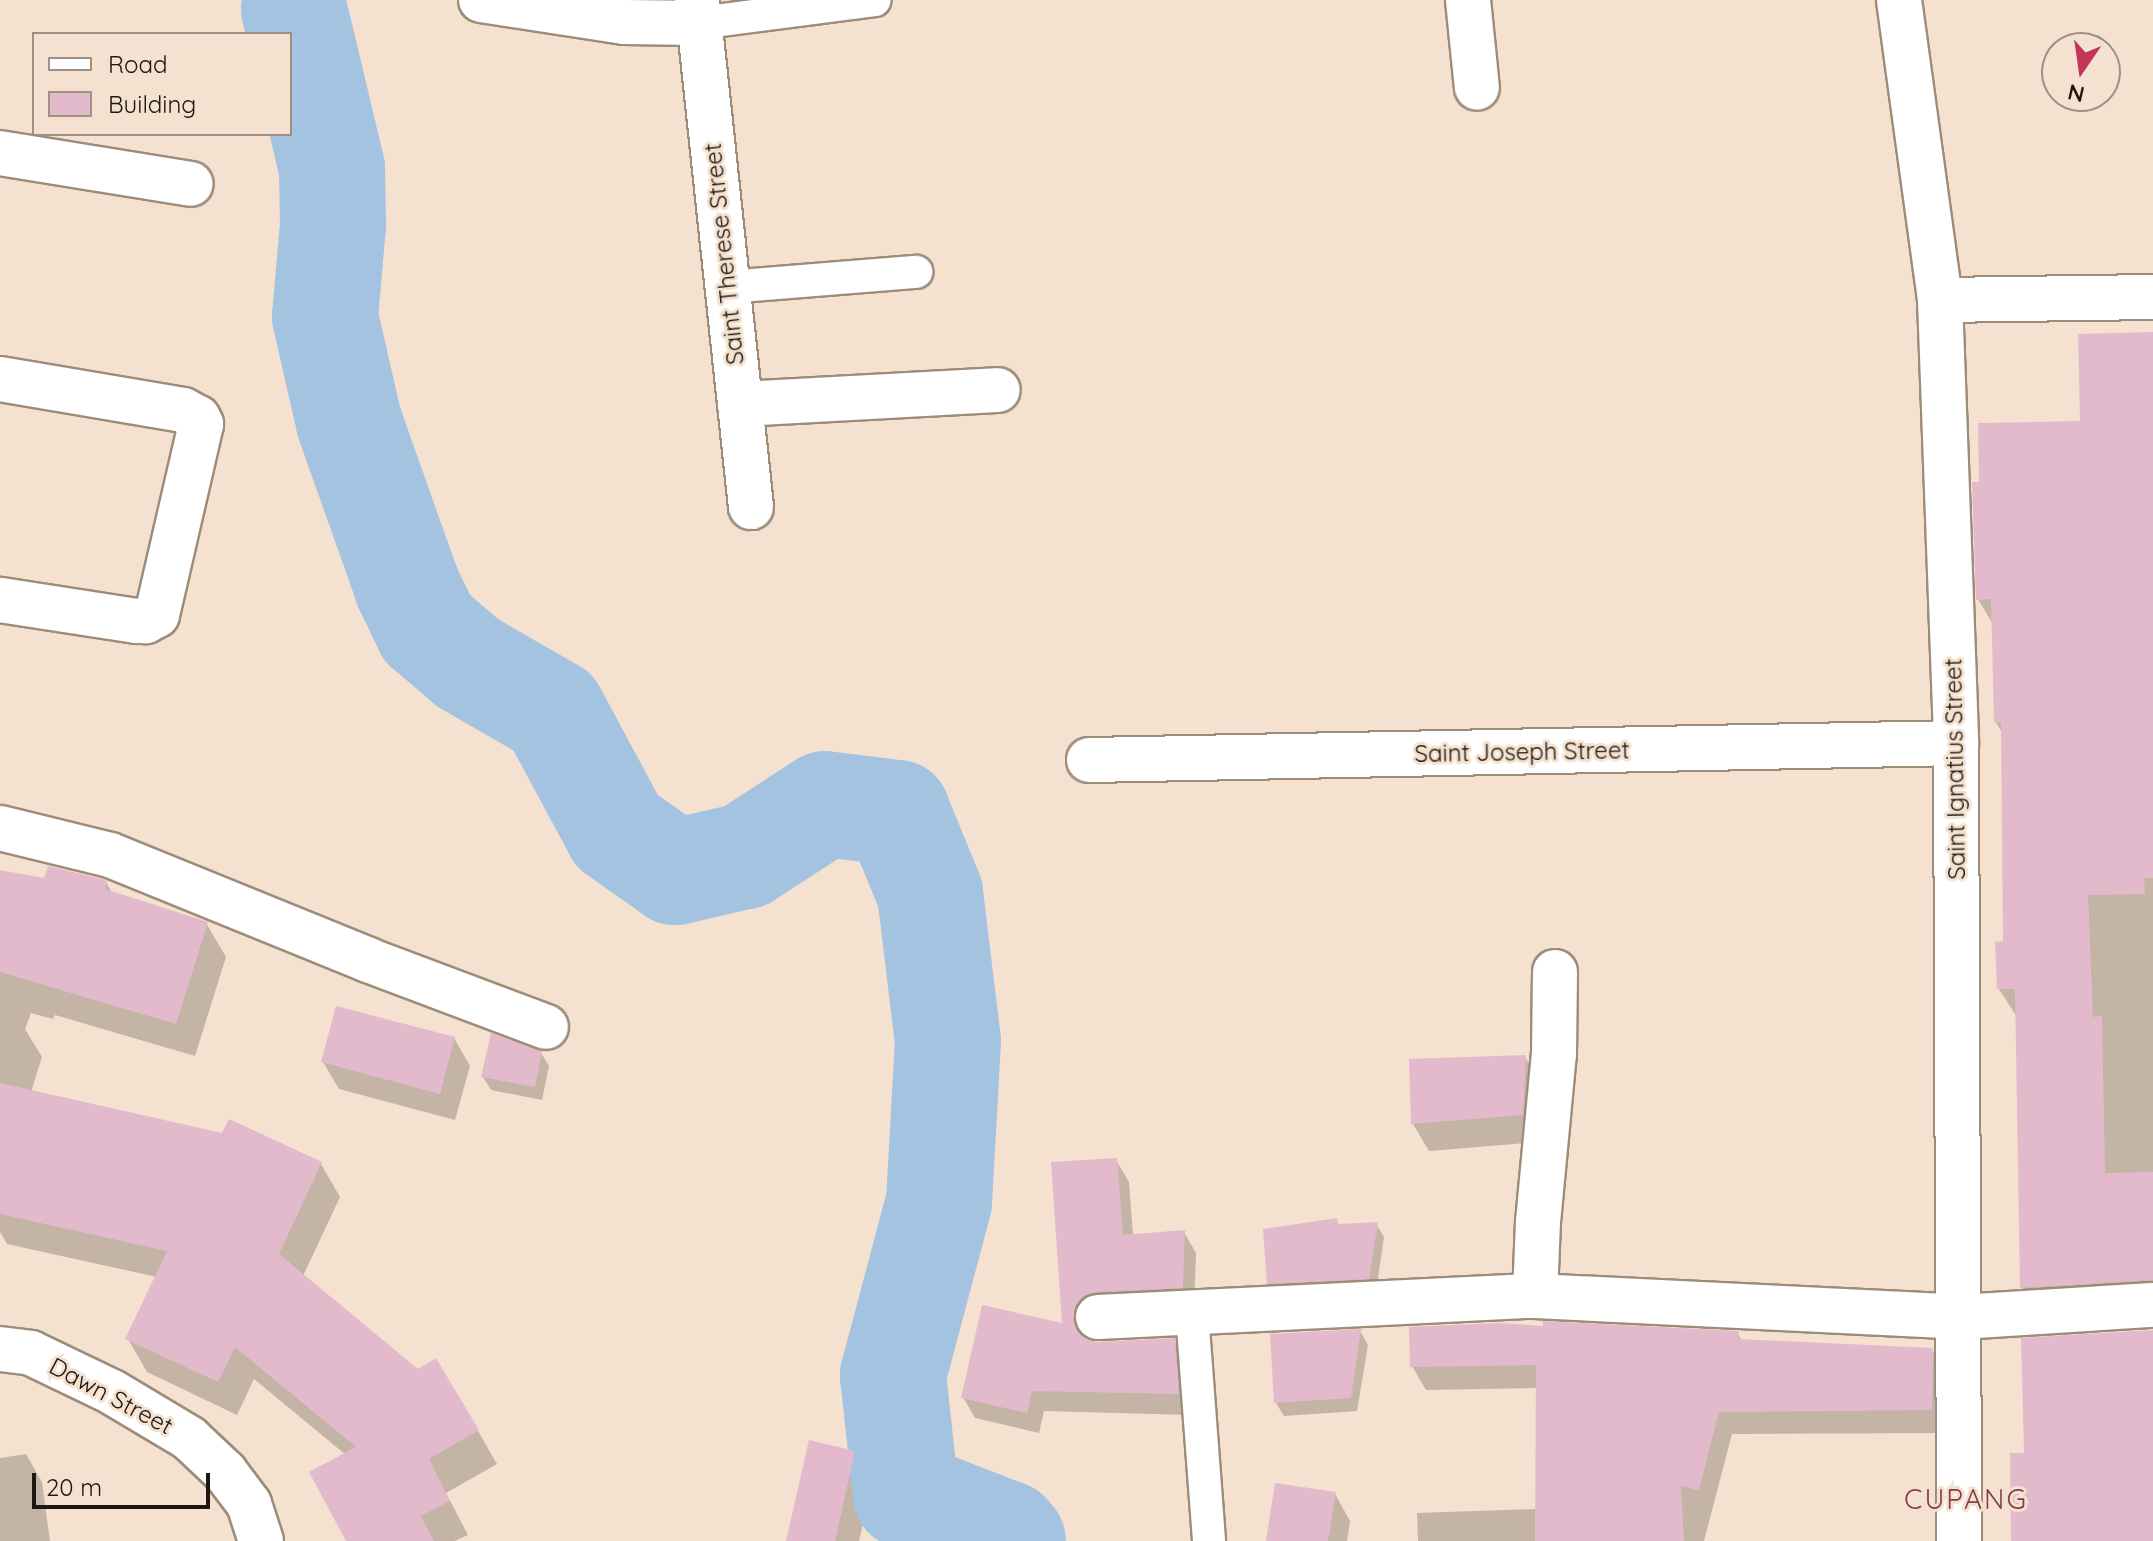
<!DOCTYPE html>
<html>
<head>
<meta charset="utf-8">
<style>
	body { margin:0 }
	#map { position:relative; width:2153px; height:1541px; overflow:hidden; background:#f4e1cf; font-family:Quicksand,sans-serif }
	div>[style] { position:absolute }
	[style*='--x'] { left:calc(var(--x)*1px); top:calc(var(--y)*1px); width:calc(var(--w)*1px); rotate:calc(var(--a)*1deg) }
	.shadow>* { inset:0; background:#0003 }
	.river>* { height:106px; margin:-53px; padding:0 53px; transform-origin:53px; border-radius:53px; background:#a4c3e0 }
	.building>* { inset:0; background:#e3bacc }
	.roads { filter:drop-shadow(2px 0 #9e8c7b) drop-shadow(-2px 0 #9e8c7b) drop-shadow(0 2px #9e8c7b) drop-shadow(0 -2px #9e8c7b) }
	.service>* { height:32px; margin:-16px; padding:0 16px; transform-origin:16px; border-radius:16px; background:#fff }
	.minor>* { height:44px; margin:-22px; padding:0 22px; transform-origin:22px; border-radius:22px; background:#fff }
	span { translate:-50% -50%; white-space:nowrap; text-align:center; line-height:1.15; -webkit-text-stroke:6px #f4e1cf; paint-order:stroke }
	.street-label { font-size:24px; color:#1e1711 }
	.quarter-label { font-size:28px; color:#853c49; letter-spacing:2px }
	.legend { position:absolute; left:32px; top:32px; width:260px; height:104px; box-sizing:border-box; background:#f4e1cf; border:2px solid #9e9083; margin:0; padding:10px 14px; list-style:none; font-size:24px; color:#1e1711 }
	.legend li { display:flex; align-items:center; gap:16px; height:40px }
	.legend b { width:40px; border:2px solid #9e9083 }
	.north { position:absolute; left:2041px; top:32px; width:80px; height:80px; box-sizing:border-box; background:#f4e1cf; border:2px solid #9e9083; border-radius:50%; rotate:193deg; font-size:22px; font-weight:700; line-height:32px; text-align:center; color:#1e1711 }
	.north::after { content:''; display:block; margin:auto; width:28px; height:36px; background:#c43459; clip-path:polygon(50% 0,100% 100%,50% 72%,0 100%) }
	.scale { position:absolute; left:32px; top:1473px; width:178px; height:36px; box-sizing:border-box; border:4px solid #1e1711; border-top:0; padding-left:10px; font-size:24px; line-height:28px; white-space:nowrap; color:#1e1711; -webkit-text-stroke:6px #f4e1cf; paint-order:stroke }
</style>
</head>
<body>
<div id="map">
	<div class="shadow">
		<i style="clip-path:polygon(2153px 333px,2153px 1309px,2038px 1316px,2022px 1288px,2017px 1017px,1999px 989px,2005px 943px,2004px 736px,1996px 722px,1994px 626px,1978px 599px,1981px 484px,2082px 423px)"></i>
		<i style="clip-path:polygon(0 872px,45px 881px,106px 882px,112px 893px,206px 923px,226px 957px,195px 1056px,55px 1015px,53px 1019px,31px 1013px,25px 1029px,42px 1057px,31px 1092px,321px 1164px,340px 1197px,303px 1276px,478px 1431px,497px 1464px,446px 1493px,468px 1535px,455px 1541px,348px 1541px,346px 1455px,254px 1379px,237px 1415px,147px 1372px,128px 1339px,157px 1277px,7px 1244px,0 1232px)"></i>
		<i style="clip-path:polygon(454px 1038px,470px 1066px,455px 1120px,339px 1089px,323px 1062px)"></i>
		<i style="clip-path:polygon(541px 1053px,549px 1066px,542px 1100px,491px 1090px,483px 1077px)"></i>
		<i style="clip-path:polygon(1525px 1057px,1541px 1084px,1538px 1142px,1429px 1151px,1413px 1124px)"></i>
		<i style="clip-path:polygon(1116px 1160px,1129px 1182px,1133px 1236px,1184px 1232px,1196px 1253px,1194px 1309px,1087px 1327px,1084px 1340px,1098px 1344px,1174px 1340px,1186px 1362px,1190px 1415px,1044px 1411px,1039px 1433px,975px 1418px,963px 1397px,1065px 1326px)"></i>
		<i style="clip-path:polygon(1336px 1220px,1340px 1226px,1376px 1224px,1384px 1237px,1376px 1292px,1276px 1297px,1269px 1283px)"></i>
		<i style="clip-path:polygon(1360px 1331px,1368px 1345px,1357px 1411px,1284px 1416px,1276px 1403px)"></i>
		<i style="clip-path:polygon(1737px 1333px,1742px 1341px,1932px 1350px,1946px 1373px,1945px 1433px,1732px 1434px,1704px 1541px,1418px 1541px,1417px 1513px,1537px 1509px,1538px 1388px,1426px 1390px,1412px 1366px)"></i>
		<i style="clip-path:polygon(854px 1453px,872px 1484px,859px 1541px,788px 1541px)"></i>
		<i style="clip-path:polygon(26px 1454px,42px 1482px,50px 1541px,0 1541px,0 1458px)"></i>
		<i style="clip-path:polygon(1335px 1494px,1350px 1521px,1347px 1541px,1268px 1541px)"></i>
	</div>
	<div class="river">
		<i style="--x:294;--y:9;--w:163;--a:76.6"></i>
		<i style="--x:332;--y:168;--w:57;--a:89"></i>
		<i style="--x:333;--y:225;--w:92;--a:95"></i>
		<i style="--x:325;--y:317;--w:108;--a:77.1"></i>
		<i style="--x:349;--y:422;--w:174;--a:70.5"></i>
		<i style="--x:407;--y:586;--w:47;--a:64.5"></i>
		<i style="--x:427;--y:628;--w:54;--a:40.5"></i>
		<i style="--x:468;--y:663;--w:98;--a:30"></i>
		<i style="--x:553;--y:712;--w:135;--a:61.7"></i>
		<i style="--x:617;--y:831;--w:71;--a:35.3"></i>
		<i style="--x:675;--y:872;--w:72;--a:-12.9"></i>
		<i style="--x:745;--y:856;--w:95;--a:-33"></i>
		<i style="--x:825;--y:804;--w:73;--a:7.1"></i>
		<i style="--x:897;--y:813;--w:87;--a:67.6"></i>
		<i style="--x:930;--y:893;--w:149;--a:83.1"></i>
		<i style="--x:948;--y:1041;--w:161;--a:93.2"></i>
		<i style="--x:939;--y:1202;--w:179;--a:104.9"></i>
		<i style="--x:893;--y:1375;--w:121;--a:83.8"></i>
		<i style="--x:906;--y:1495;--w:108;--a:21.1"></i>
		<i style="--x:1007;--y:1534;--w:9;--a:49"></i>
	</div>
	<div class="building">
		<i style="clip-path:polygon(2153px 332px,2153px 878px,2144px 878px,2145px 894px,2088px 895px,2093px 1017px,2102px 1016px,2105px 1173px,2153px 1172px,2153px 1280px,2020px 1288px,2015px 989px,1997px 989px,1995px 942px,2003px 941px,2001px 722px,1994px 722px,1991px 599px,1976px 600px,1972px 482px,1979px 482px,1978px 423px,2080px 421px,2078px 334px)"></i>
		<i style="clip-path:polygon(48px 866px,102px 879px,107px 881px,105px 889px,208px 922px,176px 1024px,0 972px,0 870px,44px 878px)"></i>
		<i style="clip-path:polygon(336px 1006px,455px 1037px,440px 1094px,321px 1062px)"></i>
		<i style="clip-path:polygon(491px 1033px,542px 1051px,535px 1087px,481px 1077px)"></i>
		<i style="clip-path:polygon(1526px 1055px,1523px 1115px,1411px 1124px,1409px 1059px)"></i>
		<i style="clip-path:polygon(0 1083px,222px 1133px,229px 1119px,322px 1162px,279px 1254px,418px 1369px,436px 1358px,479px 1430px,429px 1459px,450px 1501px,421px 1516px,434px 1541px,346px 1541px,309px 1472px,356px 1447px,235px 1347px,218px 1382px,125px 1339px,167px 1251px,0 1214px)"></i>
		<i style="clip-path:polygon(1117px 1158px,1123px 1235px,1185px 1230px,1183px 1288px,1096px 1292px,1085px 1296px,1076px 1305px,1073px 1319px,1077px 1330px,1086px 1339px,1098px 1342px,1175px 1338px,1179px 1394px,1032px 1391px,1027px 1413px,961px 1398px,982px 1305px,1062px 1323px,1051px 1162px)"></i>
		<i style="clip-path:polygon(1337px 1218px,1338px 1224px,1378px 1222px,1369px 1279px,1267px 1284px,1263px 1229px)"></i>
		<i style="clip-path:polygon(1543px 1321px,1739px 1331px,1738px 1339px,1933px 1348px,1932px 1410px,1719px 1412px,1699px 1490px,1681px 1486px,1684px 1541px,1535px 1541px,1536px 1365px,1410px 1367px,1409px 1327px,1499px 1323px,1543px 1326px)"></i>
		<i style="clip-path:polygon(1361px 1329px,1351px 1398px,1274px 1403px,1270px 1334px)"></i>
		<i style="clip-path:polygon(2153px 1330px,2153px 1541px,2011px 1541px,2010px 1453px,2024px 1453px,2021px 1338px)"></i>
		<i style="clip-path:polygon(809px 1440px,855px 1451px,835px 1541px,786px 1541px)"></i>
		<i style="clip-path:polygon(1275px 1483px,1336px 1492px,1328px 1541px,1266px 1541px)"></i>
	</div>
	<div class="roads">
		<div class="service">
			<i style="--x:699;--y:23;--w:177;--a:-7.4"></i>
			<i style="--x:728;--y:287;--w:189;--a:-4.6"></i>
			<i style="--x:1192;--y:1314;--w:228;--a:85.7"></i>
		</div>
		<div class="minor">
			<i style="--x:481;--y:0;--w:145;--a:8.7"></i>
			<i style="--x:624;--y:22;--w:75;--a:0.8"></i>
			<i style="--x:697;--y:0;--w:510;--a:83.92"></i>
			<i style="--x:1468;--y:0;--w:88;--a:84.2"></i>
			<i style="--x:1899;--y:0;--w:303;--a:82.2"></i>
			<i style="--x:1940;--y:300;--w:443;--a:87.9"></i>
			<i style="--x:1956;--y:743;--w:798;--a:89.78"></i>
			<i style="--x:0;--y:153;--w:193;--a:9.2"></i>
			<i style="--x:1940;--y:300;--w:213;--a:-0.8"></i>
			<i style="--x:0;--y:379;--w:186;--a:9.6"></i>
			<i style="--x:183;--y:410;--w:17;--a:28"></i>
			<i style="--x:198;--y:418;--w:7;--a:63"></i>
			<i style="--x:201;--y:424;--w:196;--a:103"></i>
			<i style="--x:157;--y:615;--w:13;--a:151"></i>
			<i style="--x:146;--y:621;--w:10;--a:180"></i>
			<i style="--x:136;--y:621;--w:138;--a:-171.2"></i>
			<i style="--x:740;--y:404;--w:258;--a:-3.1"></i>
			<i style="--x:1089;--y:760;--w:867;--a:-1.12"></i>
			<i style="--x:0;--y:828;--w:113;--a:13.8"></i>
			<i style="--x:110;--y:855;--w:279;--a:22.1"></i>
			<i style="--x:368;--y:960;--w:190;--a:20.6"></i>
			<i style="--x:1535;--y:1296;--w:74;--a:-87.7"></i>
			<i style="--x:1538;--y:1222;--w:169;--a:-84.6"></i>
			<i style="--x:1554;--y:1054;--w:82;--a:-89.3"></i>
			<i style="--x:1098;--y:1317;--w:438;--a:-2.8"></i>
			<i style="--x:1535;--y:1296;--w:426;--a:2.8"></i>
			<i style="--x:1960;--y:1317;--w:193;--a:-3.6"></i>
			<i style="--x:0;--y:1349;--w:31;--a:7"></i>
			<i style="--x:31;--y:1353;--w:90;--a:25.7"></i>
			<i style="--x:112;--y:1392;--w:90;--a:30.9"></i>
			<i style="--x:189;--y:1438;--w:50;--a:43.4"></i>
			<i style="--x:225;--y:1472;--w:40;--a:53"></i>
			<i style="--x:249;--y:1504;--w:39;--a:72"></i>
		</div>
	</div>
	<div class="street-label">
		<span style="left:724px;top:254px;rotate:-96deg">Saint Therese Street</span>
		<span style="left:1522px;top:752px;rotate:-1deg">Saint Joseph Street</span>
		<span style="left:1955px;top:769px;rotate:-91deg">Saint Ignatius Street</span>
		<span style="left:111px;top:1396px;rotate:28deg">Dawn Street</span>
	</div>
	<div class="quarter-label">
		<span style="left:1966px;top:1499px">CUPANG</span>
	</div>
	<ul class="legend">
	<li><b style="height:10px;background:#fff"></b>Road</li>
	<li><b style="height:22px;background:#e3bacc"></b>Building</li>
	</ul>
	<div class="north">N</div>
	<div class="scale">20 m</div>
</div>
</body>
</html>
